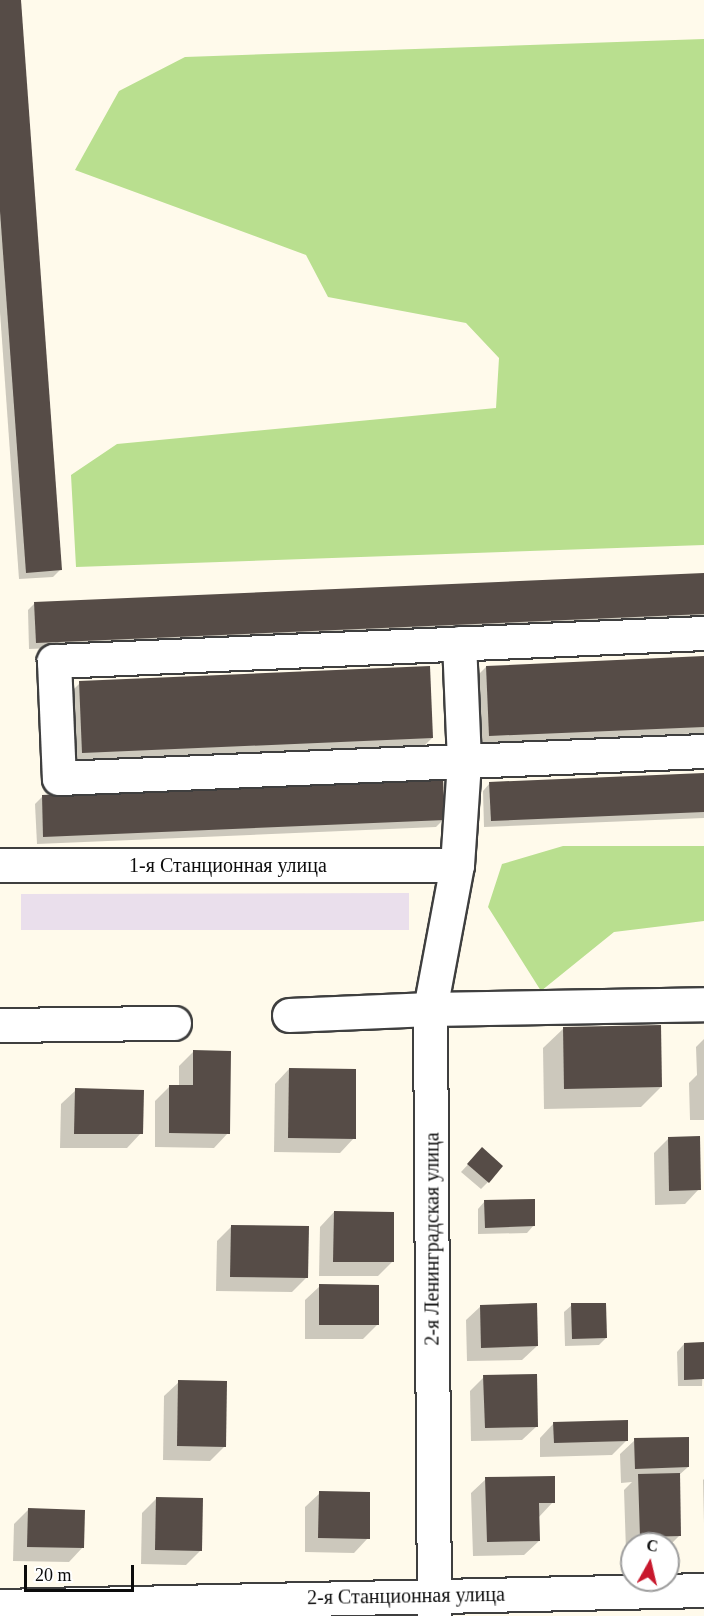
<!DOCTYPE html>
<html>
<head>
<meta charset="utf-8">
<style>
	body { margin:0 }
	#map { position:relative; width:704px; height:1616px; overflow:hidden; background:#fffaeb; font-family:"Times New Roman",serif }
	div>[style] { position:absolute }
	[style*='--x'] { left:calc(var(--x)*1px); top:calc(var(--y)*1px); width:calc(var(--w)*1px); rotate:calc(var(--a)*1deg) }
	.industrial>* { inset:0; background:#eadfec }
	.forest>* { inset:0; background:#b9df8f }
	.shadow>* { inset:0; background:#0003 }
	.building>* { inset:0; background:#564c47 }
	.roads { filter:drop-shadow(2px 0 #3f3f3f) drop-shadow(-2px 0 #3f3f3f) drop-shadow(0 2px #3f3f3f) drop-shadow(0 -2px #3f3f3f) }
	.minor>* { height:33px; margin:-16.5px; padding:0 16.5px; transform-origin:16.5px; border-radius:16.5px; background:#fff }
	span { translate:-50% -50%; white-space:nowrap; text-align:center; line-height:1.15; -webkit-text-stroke:6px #fff; paint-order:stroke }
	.street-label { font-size:20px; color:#0c0c0c }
	.north { position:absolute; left:620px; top:1532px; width:60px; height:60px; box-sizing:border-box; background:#fff; border:2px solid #9e9e9e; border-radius:50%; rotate:8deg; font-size:16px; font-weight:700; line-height:24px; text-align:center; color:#0c0c0c }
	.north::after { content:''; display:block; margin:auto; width:21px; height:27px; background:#c8182d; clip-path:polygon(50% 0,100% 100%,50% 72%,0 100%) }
	.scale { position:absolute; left:24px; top:1565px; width:110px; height:27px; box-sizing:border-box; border:3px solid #0c0c0c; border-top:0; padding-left:8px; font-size:18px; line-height:21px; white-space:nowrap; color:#0c0c0c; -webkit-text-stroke:4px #fff; paint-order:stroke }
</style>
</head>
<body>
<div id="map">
	<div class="industrial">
		<i style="clip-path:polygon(409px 893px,409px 930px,21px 930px,21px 894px)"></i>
	</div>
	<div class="forest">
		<i style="clip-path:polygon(704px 39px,704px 545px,76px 567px,71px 475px,117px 444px,496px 408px,499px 358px,466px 323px,328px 297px,306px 255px,75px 170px,119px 91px,185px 57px)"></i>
		<i style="clip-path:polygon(563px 846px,704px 846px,704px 921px,614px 932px,541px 991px,488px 907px,502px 864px)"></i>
	</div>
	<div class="shadow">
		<i style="clip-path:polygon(0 0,20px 0,61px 569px,53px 577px,19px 579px,0 312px)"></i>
		<i style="clip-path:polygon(704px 575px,704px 621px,29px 649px,28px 610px,35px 603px)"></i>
		<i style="clip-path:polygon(704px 658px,704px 733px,482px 743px,479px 674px,486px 667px)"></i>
		<i style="clip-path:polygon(80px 683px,432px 738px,425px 745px,76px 760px,73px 690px)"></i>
		<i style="clip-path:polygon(704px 774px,704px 818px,484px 827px,483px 791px,490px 783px)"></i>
		<i style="clip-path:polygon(42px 797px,443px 820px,436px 827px,37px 844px,35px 804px)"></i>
		<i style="clip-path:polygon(564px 1028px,661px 1087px,641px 1107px,544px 1109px,543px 1048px)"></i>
		<i style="clip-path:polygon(704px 1039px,704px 1120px,690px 1120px,689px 1083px,697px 1075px,696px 1047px)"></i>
		<i style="clip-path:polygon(194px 1051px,228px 1133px,214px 1148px,155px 1147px,155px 1101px,170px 1086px,179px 1086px,179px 1066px)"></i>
		<i style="clip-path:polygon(289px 1069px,354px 1138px,340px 1153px,274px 1152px,275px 1084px)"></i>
		<i style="clip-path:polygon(76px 1090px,141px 1133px,127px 1148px,60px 1148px,61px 1104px)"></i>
		<i style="clip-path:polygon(669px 1138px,699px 1189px,685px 1204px,655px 1205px,654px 1153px)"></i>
		<i style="clip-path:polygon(475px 1157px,488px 1182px,481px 1189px,461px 1172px)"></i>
		<i style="clip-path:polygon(485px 1201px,534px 1225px,527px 1233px,478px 1234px,478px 1209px)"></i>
		<i style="clip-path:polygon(334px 1212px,392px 1262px,378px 1276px,319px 1276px,320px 1227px)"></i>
		<i style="clip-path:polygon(232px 1226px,307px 1277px,292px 1292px,216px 1291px,217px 1241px)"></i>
		<i style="clip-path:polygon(320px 1286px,377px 1325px,363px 1339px,305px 1339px,305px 1300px)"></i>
		<i style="clip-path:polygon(572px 1305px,606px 1338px,599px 1345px,565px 1346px,564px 1312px)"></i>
		<i style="clip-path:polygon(481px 1306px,537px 1346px,522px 1360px,467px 1361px,466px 1320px)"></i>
		<i style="clip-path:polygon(684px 1344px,704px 1344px,702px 1386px,678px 1386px,677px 1352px)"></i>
		<i style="clip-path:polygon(484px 1377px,537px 1426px,522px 1440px,471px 1441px,470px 1391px)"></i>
		<i style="clip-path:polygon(179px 1382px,225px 1446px,210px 1461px,163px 1460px,164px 1396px)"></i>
		<i style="clip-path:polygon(554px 1423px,627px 1440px,612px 1455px,540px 1457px,540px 1438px)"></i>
		<i style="clip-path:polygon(635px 1440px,688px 1467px,678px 1476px,680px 1535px,668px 1547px,668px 1544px,632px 1544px,632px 1551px,626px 1551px,624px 1490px,632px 1482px,621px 1483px,620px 1454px)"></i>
		<i style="clip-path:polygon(486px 1479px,553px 1502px,538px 1518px,539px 1541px,524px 1555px,473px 1556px,471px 1493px)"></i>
		<i style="clip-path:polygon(704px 1479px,704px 1524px,703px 1480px)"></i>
		<i style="clip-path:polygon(320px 1493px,368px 1538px,354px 1553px,305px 1552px,305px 1507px)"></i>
		<i style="clip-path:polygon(156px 1499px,201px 1550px,186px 1565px,141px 1564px,142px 1513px)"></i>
		<i style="clip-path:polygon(28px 1510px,83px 1547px,69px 1562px,13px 1561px,14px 1524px)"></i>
	</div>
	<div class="building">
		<i style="clip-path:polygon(0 0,21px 0,62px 570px,26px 573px,0 211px)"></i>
		<i style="clip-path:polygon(704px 573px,704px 614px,36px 643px,34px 602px)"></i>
		<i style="clip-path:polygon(704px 656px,704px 727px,489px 736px,486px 666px)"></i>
		<i style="clip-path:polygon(430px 666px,433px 738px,82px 753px,79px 681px)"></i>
		<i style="clip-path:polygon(704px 773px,704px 812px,491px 821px,489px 782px)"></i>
		<i style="clip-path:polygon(443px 778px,445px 820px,43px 837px,42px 795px)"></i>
		<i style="clip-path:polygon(661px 1025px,662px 1087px,564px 1089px,563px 1027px)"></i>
		<i style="clip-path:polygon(193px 1050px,231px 1051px,230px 1134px,169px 1133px,169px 1085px,193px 1085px)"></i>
		<i style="clip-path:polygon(289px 1068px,356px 1069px,356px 1139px,288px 1138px)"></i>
		<i style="clip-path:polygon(75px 1088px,144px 1090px,143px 1134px,74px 1134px)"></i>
		<i style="clip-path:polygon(700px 1136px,701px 1190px,669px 1191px,668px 1137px)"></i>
		<i style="clip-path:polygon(482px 1147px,503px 1166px,489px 1183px,467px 1164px)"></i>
		<i style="clip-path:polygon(535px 1199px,535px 1226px,485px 1228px,484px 1200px)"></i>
		<i style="clip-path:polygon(334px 1211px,394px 1212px,394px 1262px,333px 1262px)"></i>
		<i style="clip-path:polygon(231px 1225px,309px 1226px,308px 1278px,230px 1277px)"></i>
		<i style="clip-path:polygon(319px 1284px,379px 1285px,379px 1325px,319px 1325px)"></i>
		<i style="clip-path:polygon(537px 1303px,538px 1346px,481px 1348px,480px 1305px)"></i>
		<i style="clip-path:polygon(571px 1303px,606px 1303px,607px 1338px,572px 1339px)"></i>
		<i style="clip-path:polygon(704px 1342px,704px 1379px,684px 1380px,684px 1343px)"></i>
		<i style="clip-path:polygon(537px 1374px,538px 1427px,485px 1428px,483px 1375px)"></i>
		<i style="clip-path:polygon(178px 1380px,227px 1381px,226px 1447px,177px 1446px)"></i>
		<i style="clip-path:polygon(628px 1420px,628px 1441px,554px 1443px,553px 1422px)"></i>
		<i style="clip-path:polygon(689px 1437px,689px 1467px,635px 1469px,634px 1438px)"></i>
		<i style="clip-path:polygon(680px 1473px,681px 1536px,640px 1537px,638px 1474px)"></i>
		<i style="clip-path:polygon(555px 1476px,555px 1503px,539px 1503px,540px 1541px,487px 1542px,485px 1477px)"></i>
		<i style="clip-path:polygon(319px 1491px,370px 1492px,370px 1539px,318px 1538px)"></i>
		<i style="clip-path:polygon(156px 1497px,203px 1498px,202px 1551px,155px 1550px)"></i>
		<i style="clip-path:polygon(28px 1508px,85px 1510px,84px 1548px,27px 1547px)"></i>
	</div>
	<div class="roads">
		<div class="minor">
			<i style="--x:704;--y:633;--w:651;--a:177.53"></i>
			<i style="--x:54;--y:661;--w:117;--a:87.6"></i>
			<i style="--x:59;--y:778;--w:646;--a:-2.4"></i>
			<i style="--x:0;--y:865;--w:457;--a:0"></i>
			<i style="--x:289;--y:1015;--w:141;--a:-2.4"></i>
			<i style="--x:430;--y:1009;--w:274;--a:-1"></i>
			<i style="--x:0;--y:1025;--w:174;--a:-0.7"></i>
			<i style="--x:0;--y:1606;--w:704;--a:-1.3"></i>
			<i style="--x:434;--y:1616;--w:607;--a:-90.38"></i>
			<i style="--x:430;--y:1009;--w:147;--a:-79.4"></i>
			<i style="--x:457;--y:865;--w:104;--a:-86.1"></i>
			<i style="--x:464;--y:761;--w:118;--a:-92.4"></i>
		</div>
	</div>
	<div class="street-label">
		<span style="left:228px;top:865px">1-я Станционная улица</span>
		<span style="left:432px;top:1239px;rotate:-90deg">2-я Ленинградская улица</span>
		<span style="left:406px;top:1596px;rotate:-1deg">2-я Станционная улица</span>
	</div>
	<div class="north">С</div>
	<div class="scale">20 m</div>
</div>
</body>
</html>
